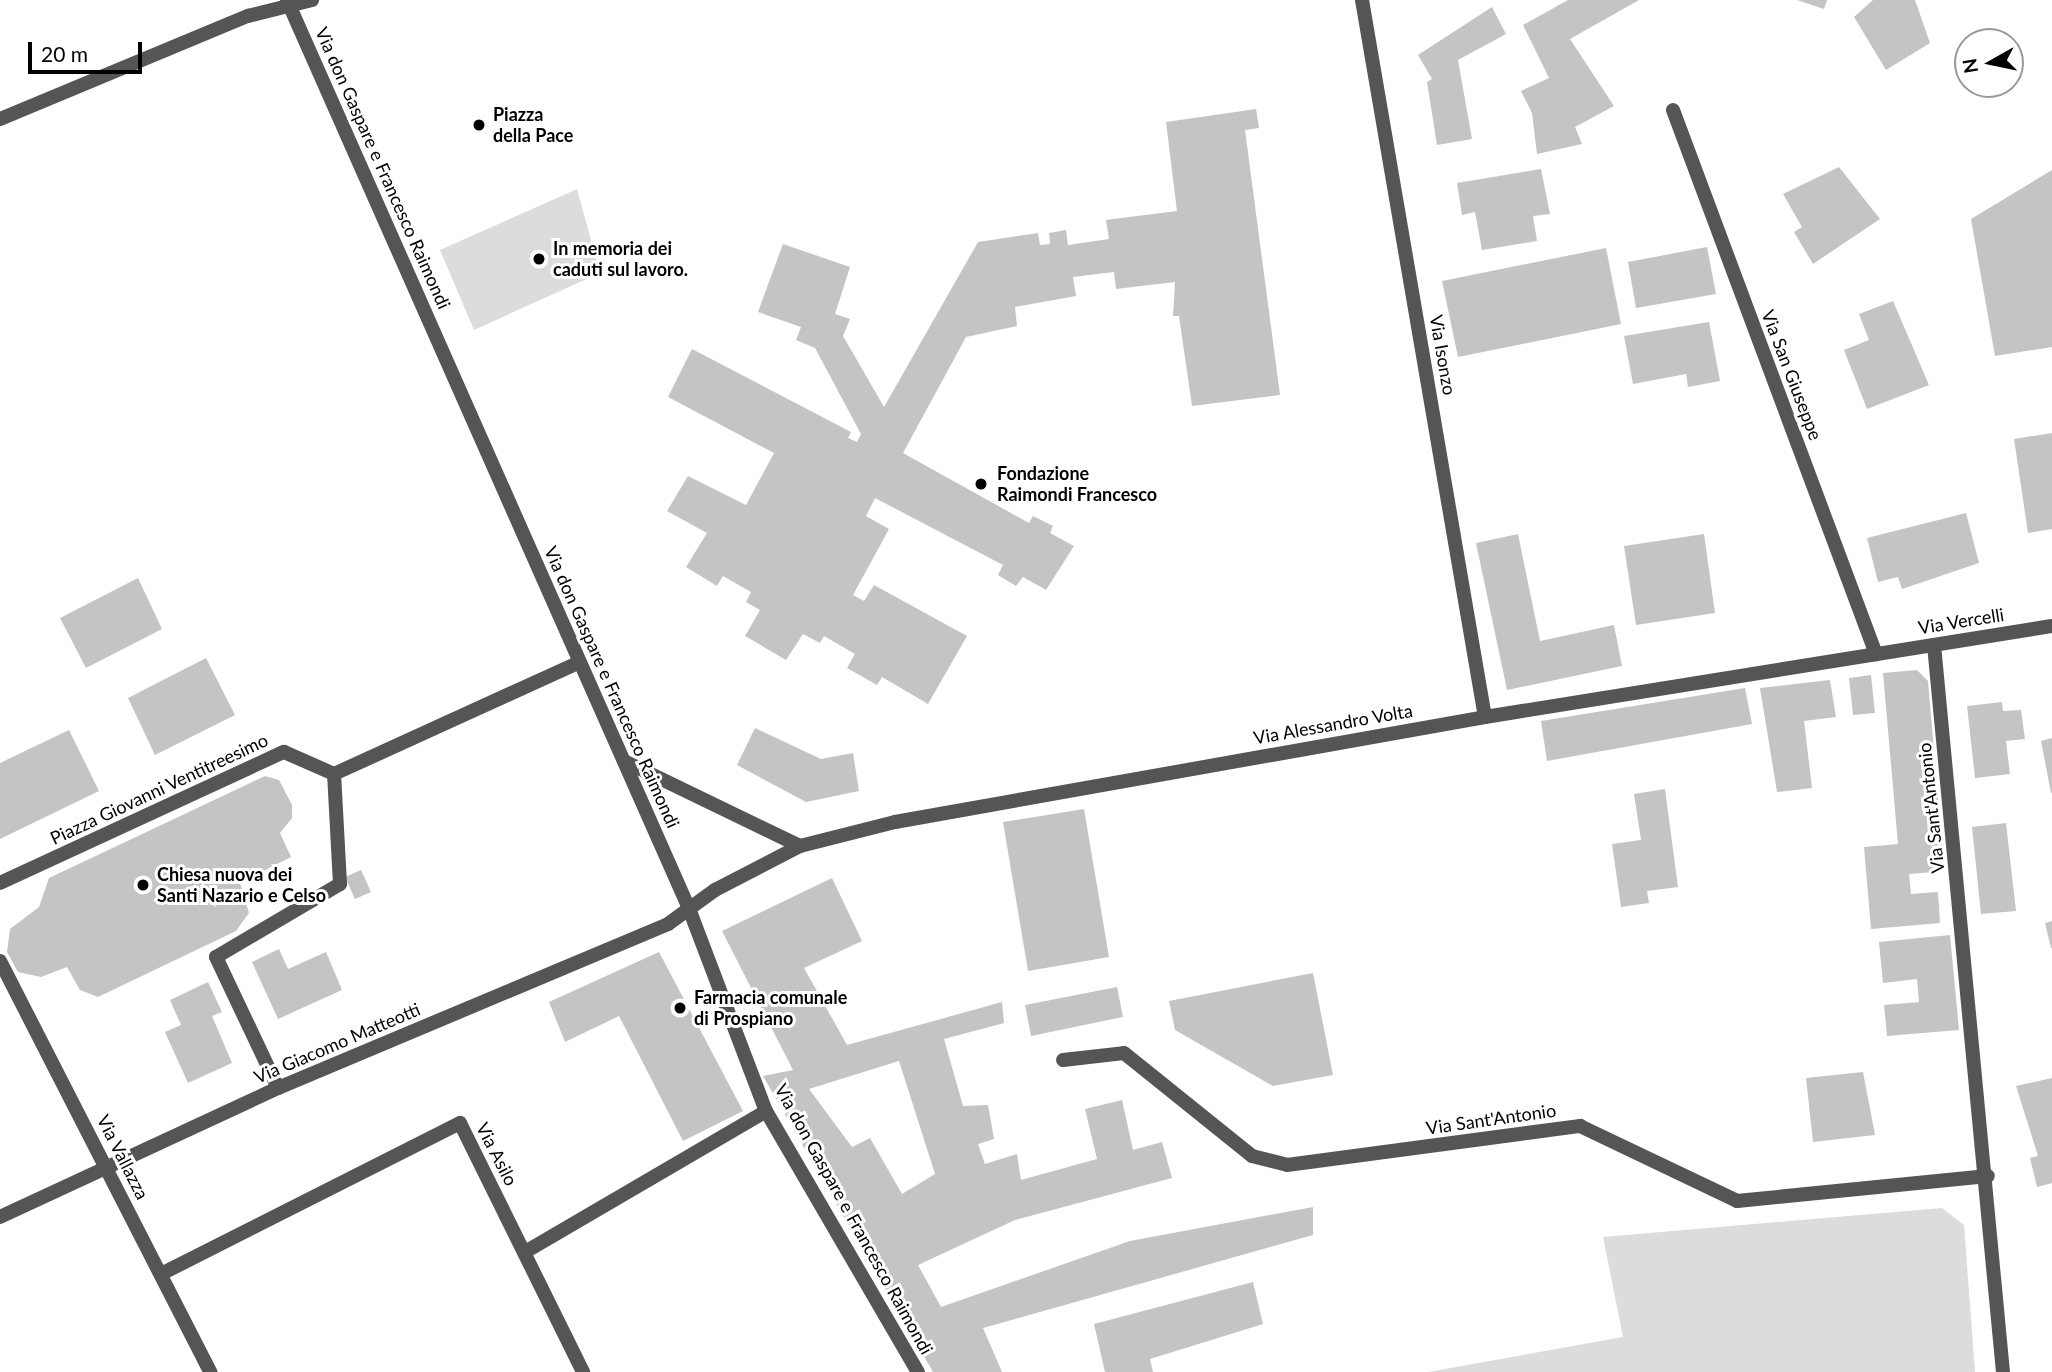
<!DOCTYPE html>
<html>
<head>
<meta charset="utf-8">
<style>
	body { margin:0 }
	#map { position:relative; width:2052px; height:1372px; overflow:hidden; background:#fff; font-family:Lato,sans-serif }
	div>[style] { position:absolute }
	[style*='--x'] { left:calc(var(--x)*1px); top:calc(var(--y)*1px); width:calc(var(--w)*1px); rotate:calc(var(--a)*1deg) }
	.green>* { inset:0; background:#dcdcdc }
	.building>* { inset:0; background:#c4c4c4 }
	.service>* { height:14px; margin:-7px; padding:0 7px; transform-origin:7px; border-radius:7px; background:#555 }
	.minor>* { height:14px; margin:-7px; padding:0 7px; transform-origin:7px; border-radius:7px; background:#555 }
	.tertiary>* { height:14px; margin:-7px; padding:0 7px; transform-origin:7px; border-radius:7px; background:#555 }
	.dots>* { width:19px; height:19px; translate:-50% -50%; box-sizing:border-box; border:4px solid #fff; border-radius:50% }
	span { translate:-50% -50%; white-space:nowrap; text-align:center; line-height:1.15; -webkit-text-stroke:6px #fff; paint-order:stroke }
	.poi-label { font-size:18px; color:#000; font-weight:700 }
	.left { translate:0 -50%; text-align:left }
	.street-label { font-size:18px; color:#000 }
	.north { position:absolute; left:1954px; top:28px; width:70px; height:70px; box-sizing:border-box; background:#fff; border:2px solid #999; border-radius:50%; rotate:261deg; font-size:19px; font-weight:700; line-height:28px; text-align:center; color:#000 }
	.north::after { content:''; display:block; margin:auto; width:24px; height:32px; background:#000; clip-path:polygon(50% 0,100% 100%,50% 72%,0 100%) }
	.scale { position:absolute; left:28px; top:42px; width:114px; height:32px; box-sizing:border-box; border:4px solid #000; border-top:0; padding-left:9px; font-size:21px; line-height:24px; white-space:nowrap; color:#000; -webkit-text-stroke:5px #fff; paint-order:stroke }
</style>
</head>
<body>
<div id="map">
	<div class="green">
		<i style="clip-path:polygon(577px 189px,600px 273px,474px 330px,440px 250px)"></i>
		<i style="clip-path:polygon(1942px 1208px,1964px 1225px,1975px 1372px,1428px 1372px,1623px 1337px,1603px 1237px)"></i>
	</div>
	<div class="building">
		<i style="clip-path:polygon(1568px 0,1639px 0,1570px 39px,1614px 106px,1575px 127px,1582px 144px,1537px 154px,1532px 113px,1521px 91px,1549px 78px,1523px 25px)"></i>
		<i style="clip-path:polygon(1797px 0,1827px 0,1824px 9px)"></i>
		<i style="clip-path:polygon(1873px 0,1915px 0,1930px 43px,1886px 70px,1854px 17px)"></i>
		<i style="clip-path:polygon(1492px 7px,1506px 34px,1458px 60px,1472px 139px,1437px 145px,1427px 82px,1432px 79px,1418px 55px)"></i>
		<i style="clip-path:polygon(1256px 109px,1259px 128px,1245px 130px,1280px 395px,1192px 406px,1179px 316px,1173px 316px,1175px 282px,1116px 289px,1114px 272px,1073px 277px,1076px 296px,1015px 307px,1017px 326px,966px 337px,903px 453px,1029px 523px,1033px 516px,1053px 526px,1050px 533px,1074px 546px,1046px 590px,1023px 577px,1016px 586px,998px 575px,1003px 565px,875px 498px,866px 516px,889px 529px,853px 595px,864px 601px,874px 585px,967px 636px,928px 704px,882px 677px,877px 685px,847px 668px,855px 654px,824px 636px,820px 643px,803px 634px,786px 660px,745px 636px,760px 610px,746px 602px,751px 592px,723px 576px,717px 586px,686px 567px,707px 533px,667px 511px,688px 476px,746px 505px,774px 453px,668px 397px,692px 349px,851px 432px,848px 438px,857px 442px,861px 434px,815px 348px,796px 340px,801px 327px,758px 312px,783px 244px,850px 267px,835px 314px,850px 319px,843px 336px,884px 407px,978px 242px,1038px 233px,1040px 245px,1050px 244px,1049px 233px,1066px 230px,1068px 245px,1109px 239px,1106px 220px,1177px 211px,1166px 122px)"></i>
		<i style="clip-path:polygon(1839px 167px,1880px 219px,1813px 264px,1794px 232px,1802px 227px,1783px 194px)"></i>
		<i style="clip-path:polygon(1541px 169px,1550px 214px,1533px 216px,1537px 241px,1482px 250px,1475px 212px,1462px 215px,1457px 183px)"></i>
		<i style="clip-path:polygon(2052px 170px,2052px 347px,1995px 356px,1971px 219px)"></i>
		<i style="clip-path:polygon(1707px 247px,1716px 294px,1636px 308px,1628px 262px)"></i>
		<i style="clip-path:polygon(1606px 248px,1621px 324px,1458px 357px,1442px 281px)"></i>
		<i style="clip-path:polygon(1893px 301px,1929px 385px,1867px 409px,1844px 350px,1869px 340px,1859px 314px)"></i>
		<i style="clip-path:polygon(1709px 322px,1720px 381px,1688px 387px,1686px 374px,1633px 384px,1624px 336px)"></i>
		<i style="clip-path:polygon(2052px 433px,2052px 529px,2028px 533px,2014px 439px)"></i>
		<i style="clip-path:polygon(1966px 513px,1979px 563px,1902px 589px,1898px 577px,1878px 582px,1867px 538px)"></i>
		<i style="clip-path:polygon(1518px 534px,1540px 641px,1614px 625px,1622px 666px,1507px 690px,1476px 543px)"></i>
		<i style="clip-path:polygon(1704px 534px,1715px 613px,1636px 625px,1624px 546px)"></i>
		<i style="clip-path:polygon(138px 578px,162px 629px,86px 668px,60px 618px)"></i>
		<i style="clip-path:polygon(206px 658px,235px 715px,155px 755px,128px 698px)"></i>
		<i style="clip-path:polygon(1917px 670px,1928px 681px,1942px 845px,1932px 846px,1934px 872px,1909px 874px,1911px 894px,1938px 892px,1940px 923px,1871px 929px,1864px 847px,1898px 844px,1883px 673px)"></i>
		<i style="clip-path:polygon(1871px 675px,1875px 713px,1853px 715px,1849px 678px)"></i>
		<i style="clip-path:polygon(1830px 680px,1836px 717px,1804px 721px,1812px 788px,1777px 792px,1760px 688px)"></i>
		<i style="clip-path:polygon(1745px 688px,1752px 724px,1547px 761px,1541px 721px)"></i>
		<i style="clip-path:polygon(2002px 702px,2003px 711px,2021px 710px,2025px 739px,2006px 741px,2010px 774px,1975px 778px,1967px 706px)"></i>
		<i style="clip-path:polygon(755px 728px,821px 759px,853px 753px,859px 791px,806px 802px,737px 765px)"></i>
		<i style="clip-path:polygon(69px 730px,99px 791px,0 839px,0 763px)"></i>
		<i style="clip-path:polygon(2052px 738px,2052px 793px,2051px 793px,2041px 741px)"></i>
		<i style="clip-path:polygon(265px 776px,279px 780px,292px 805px,292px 818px,280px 833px,291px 857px,240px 883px,249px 913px,236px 931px,98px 997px,80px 990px,67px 967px,41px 977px,18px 972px,7px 952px,10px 929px,39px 907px,49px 878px)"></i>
		<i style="clip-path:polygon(1665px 789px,1678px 887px,1647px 891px,1649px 903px,1621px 907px,1612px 844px,1641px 840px,1634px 794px)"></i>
		<i style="clip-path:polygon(1084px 809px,1109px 957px,1028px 971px,1003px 822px)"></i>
		<i style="clip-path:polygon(2006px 823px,2016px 911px,1981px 914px,1972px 827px)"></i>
		<i style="clip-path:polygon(361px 870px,371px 892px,355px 899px,345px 877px)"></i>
		<i style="clip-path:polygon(evenodd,832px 878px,862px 941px,804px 968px,847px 1045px,1002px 1002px,1004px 1023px,944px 1039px,963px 1106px,988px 1105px,994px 1139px,978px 1144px,985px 1164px,1017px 1154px,1021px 1180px,1097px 1159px,1085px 1109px,1122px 1100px,1133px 1150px,1162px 1142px,1172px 1178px,1015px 1220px,918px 1265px,941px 1307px,1130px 1241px,1313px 1207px,1313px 1235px,983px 1328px,1002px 1372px,933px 1372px,763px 1076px,793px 1070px,722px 931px,832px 878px,899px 1061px,935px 1174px,902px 1194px,870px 1138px,852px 1147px,809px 1089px,899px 1061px)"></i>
		<i style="clip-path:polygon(2052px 921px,2052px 948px,2051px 948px,2045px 923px)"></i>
		<i style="clip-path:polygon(1950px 935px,1959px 1030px,1887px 1036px,1884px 1005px,1919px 1002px,1917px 979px,1883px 983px,1879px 942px)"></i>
		<i style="clip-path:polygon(279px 949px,288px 969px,326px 952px,342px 990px,278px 1019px,252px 962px)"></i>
		<i style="clip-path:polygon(659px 952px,743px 1111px,683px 1141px,619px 1016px,565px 1042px,549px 1002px)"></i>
		<i style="clip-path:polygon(1313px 973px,1333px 1075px,1273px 1086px,1175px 1030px,1169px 1001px)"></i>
		<i style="clip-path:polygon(208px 982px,222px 1012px,212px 1016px,232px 1063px,188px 1083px,165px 1032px,181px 1025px,170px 1000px)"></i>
		<i style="clip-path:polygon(1117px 987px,1123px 1017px,1031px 1036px,1025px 1005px)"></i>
		<i style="clip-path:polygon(1863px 1072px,1875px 1135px,1813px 1142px,1806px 1078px)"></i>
		<i style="clip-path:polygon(2052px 1078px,2052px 1183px,2037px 1187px,2030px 1158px,2038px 1156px,2016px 1086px)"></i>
		<i style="clip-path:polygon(1253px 1282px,1263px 1324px,1150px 1359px,1153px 1372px,1105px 1372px,1094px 1324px)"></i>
	</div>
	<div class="service">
		<i style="--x:1063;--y:1060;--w:61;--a:-6.5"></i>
		<i style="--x:1124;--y:1053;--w:164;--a:38.8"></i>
		<i style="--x:1252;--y:1156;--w:36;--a:14"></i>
		<i style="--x:1287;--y:1165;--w:296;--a:-7.6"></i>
		<i style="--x:1580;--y:1126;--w:174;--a:25.5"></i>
		<i style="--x:1737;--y:1201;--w:252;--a:-5.7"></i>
	</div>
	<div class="minor">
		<i style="--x:1362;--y:0;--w:727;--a:80.27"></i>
		<i style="--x:1673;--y:110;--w:581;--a:69.54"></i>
		<i style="--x:1934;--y:645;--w:730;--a:84.58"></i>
		<i style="--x:624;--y:761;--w:195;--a:25.8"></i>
		<i style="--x:0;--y:883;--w:313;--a:-24.8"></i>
		<i style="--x:284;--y:752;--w:55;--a:23.7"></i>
		<i style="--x:334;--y:774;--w:270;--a:-24.5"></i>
		<i style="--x:0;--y:961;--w:462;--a:62.9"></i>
		<i style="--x:278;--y:1088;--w:145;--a:-115.3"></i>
		<i style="--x:216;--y:957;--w:144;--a:-30.5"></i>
		<i style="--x:340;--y:884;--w:110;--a:-93.1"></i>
		<i style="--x:0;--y:1217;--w:306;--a:-24.9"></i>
		<i style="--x:278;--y:1088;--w:423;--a:-22.8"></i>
		<i style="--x:668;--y:924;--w:58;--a:-35.9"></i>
		<i style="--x:715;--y:890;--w:96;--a:-27.4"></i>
		<i style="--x:800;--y:846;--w:98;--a:-14.2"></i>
		<i style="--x:895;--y:822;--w:599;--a:-10.09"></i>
		<i style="--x:1485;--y:717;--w:574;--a:-9.12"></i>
		<i style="--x:525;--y:1252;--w:279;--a:-30.3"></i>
		<i style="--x:161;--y:1274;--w:335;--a:-26.8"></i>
		<i style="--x:460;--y:1123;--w:278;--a:63.7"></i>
	</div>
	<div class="tertiary">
		<i style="--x:287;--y:0;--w:991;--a:66.13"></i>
		<i style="--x:688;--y:906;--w:219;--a:69.2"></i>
		<i style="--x:766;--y:1111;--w:302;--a:59.8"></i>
		<i style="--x:0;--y:119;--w:269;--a:-22.6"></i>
		<i style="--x:248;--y:16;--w:66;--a:-14"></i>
	</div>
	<div class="dots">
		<i style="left:479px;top:125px;background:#000"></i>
		<i style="left:539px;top:259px;background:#000"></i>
		<i style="left:981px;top:484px;background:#000"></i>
		<i style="left:143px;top:885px;background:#000"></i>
		<i style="left:680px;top:1008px;background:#000"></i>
	</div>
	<div class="poi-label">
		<span class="left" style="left:493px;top:125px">Piazza<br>della Pace</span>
		<span class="left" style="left:553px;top:259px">In memoria dei<br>caduti sul lavoro.</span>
		<span class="left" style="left:997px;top:484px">Fondazione<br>Raimondi Francesco</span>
		<span class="left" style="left:157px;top:885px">Chiesa nuova dei<br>Santi Nazario e Celso</span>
		<span class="left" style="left:694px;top:1008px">Farmacia comunale<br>di Prospiano</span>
	</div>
	<div class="street-label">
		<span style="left:383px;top:168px;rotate:66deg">Via don Gaspare e Francesco Raimondi</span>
		<span style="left:1443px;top:355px;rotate:80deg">Via Isonzo</span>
		<span style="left:1792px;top:375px;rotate:69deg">Via San Giuseppe</span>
		<span style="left:1961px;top:621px;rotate:-9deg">Via Vercelli</span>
		<span style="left:612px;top:687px;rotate:66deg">Via don Gaspare e Francesco Raimondi</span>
		<span style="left:1333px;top:724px;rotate:-10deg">Via Alessandro Volta</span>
		<span style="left:159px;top:789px;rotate:-25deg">Piazza Giovanni Ventitreesimo</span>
		<span style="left:1931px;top:808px;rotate:-96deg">Via Sant'Antonio</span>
		<span style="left:337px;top:1043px;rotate:-23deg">Via Giacomo Matteotti</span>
		<span style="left:1491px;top:1119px;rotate:-8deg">Via Sant'Antonio</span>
		<span style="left:497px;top:1154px;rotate:63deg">Via Asilo</span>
		<span style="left:123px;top:1157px;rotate:63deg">Via Vallazza</span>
		<span style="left:854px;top:1219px;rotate:61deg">Via don Gaspare e Francesco Raimondi</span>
	</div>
	<div class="north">N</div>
	<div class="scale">20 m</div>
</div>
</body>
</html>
